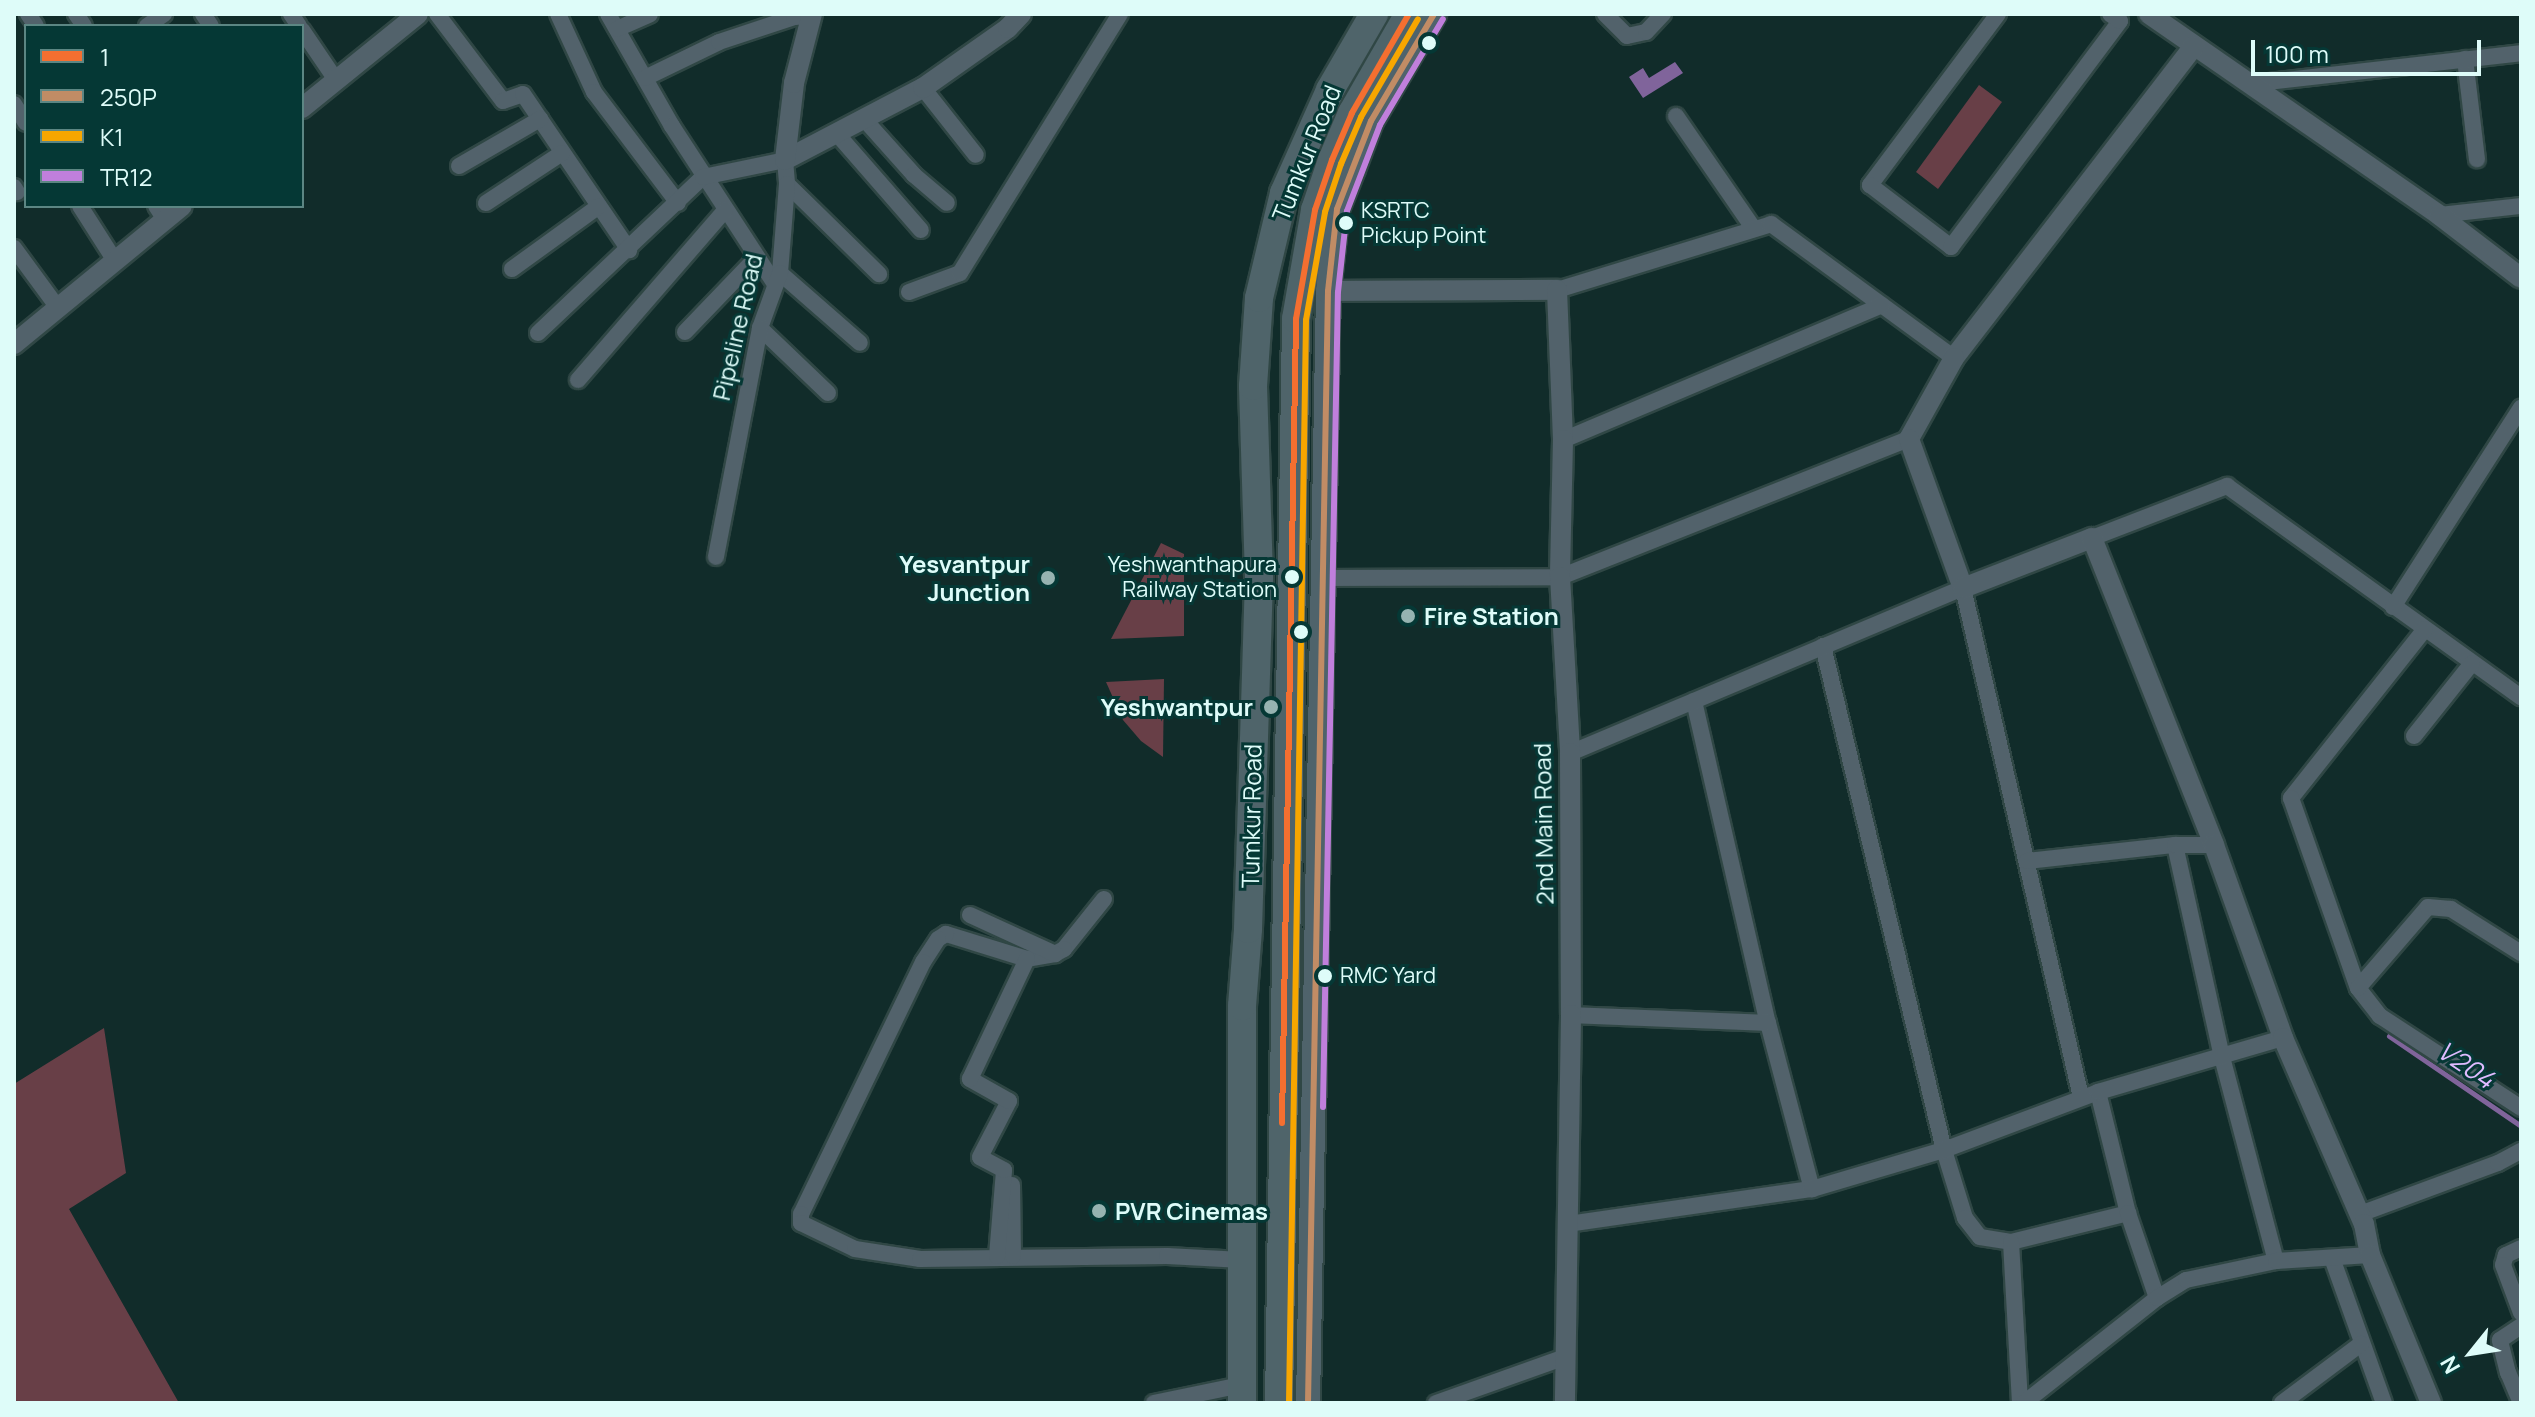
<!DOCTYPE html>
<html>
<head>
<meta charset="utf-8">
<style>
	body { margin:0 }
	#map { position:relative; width:2535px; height:1417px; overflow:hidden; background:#112c2a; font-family:Manrope,sans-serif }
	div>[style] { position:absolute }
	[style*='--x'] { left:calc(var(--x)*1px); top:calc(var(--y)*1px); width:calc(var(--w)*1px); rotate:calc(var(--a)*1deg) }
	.green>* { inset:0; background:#683f47 }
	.water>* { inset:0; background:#80649b }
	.stream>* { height:5px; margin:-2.5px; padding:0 2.5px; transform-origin:2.5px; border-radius:2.5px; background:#80649b }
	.roads { filter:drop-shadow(2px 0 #304745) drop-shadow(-2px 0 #304745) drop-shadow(0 2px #304745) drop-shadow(0 -2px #304745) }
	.minor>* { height:16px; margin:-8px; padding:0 8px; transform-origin:8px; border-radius:8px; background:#52626b }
	.tertiary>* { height:20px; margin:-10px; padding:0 10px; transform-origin:10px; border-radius:10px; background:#52626b }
	.secondary>* { height:24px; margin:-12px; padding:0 12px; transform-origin:12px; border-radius:12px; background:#4f636b }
	.trunk>* { height:28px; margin:-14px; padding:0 14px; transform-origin:14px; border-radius:14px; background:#4f646a }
	.bus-1>* { height:6px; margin:-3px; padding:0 3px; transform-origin:3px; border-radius:3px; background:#f46f30 }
	.bus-2>* { height:6px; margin:-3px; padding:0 3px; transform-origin:3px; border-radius:3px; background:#c18c65 }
	.bus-3>* { height:6px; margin:-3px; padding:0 3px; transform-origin:3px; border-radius:3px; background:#f7a600 }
	.bus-4>* { height:6px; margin:-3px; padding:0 3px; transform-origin:3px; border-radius:3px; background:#c07fdc }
	.dots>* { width:22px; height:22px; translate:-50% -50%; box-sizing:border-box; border:4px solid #053835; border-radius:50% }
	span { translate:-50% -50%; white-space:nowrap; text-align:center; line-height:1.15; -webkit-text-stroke:6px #053835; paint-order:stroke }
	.bus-label { font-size:22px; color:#defcf9 }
	.left { translate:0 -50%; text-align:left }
	.right { translate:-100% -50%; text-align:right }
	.street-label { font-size:24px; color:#defcf9 }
	.poi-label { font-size:24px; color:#defcf9; font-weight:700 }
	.water-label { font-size:26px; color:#dfbbff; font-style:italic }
	.frame { position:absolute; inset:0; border:16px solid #defcf9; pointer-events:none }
	.legend { position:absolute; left:24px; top:24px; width:280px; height:184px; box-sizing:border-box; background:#053835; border:2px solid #5c8683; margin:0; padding:10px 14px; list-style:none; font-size:24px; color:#defcf9 }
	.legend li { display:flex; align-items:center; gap:16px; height:40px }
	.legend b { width:40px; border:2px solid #5c8683 }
	.north { position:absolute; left:2431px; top:1313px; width:80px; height:80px; -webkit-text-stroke:6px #053835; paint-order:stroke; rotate:240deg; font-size:22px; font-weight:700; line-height:32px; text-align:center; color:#defcf9 }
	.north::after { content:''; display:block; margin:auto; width:28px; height:36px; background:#defcf9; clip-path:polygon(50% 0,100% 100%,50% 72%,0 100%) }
	.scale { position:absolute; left:2251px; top:40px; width:230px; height:36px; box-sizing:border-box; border:4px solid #defcf9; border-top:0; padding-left:10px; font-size:24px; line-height:28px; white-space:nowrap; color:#defcf9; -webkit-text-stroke:6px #053835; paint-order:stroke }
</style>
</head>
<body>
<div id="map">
	<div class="green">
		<i style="clip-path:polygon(1979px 85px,2002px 102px,1938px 189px,1916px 172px)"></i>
		<i style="clip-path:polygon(1161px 543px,1184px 554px,1184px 636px,1111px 639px)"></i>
		<i style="clip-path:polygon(1164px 679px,1163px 757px,1141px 741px,1123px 720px,1106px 682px)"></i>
		<i style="clip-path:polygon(104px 1028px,126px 1173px,69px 1209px,179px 1403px,14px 1403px,14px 1084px)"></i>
	</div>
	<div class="water">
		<i style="clip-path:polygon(1675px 62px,1683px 73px,1643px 98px,1629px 77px,1643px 68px,1649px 78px)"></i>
	</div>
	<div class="stream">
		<i style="--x:2389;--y:1036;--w:160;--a:34.3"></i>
	</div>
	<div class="roads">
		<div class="minor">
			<i style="--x:28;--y:14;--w:14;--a:56"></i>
			<i style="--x:76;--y:14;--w:14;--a:56"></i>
			<i style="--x:203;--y:14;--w:14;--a:56"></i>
			<i style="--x:291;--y:14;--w:14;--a:56"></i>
			<i style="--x:437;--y:14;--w:109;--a:52.8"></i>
			<i style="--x:503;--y:101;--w:21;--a:-19"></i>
			<i style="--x:523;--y:94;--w:189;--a:55.8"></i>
			<i style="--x:558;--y:14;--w:86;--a:65.2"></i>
			<i style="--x:594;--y:92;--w:139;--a:52.9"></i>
			<i style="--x:608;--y:14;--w:129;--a:60.3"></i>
			<i style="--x:672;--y:126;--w:189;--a:56.9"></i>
			<i style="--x:1605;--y:14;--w:31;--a:45"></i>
			<i style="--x:1627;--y:36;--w:19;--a:-12"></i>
			<i style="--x:1646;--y:32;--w:25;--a:-47"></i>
			<i style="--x:1998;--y:14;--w:214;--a:126.8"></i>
			<i style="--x:1870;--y:185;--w:102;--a:37.4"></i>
			<i style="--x:1951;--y:247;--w:282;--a:-53.2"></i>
			<i style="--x:2120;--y:21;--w:12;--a:-145"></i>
			<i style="--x:147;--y:26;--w:21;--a:-35"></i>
			<i style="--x:617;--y:29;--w:36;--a:-24"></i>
			<i style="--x:302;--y:30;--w:60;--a:55.8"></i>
			<i style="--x:2465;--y:59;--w:101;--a:83.2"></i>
			<i style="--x:645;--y:78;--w:82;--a:-25.9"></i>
			<i style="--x:719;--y:42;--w:79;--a:-18.4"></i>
			<i style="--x:794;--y:17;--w:18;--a:-3"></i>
			<i style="--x:2251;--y:84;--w:272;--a:-6.5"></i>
			<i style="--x:923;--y:88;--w:85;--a:51.7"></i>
			<i style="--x:14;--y:104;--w:22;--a:58"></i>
			<i style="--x:1676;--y:116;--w:137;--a:55.4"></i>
			<i style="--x:864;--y:119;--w:75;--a:48.2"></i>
			<i style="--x:914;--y:175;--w:43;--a:40.3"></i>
			<i style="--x:838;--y:135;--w:126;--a:48.9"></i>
			<i style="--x:459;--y:166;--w:94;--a:-30.1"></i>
			<i style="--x:787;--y:184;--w:129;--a:44.4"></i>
			<i style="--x:14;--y:187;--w:6;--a:59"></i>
			<i style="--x:486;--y:203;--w:91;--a:-33.3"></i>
			<i style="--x:80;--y:206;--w:65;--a:57.5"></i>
			<i style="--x:156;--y:206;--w:17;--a:57"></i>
			<i style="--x:2439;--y:215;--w:82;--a:-6.3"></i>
			<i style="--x:14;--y:248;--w:74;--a:53.7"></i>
			<i style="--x:512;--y:269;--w:107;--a:-35.9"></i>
			<i style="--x:780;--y:273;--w:106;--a:41.2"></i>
			<i style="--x:1557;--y:290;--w:224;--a:-17.1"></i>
			<i style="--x:1771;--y:224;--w:227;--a:36.2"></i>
			<i style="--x:909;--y:292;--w:54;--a:-20.4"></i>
			<i style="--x:960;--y:273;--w:304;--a:-58.3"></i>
			<i style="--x:760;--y:328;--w:94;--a:43.7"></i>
			<i style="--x:685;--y:332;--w:104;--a:-46.2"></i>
			<i style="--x:538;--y:333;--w:227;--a:-43.4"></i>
			<i style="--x:703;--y:177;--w:84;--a:-11.7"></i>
			<i style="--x:785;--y:160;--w:24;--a:85"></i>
			<i style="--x:787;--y:184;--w:89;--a:94.5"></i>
			<i style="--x:780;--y:273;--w:59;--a:110"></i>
			<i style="--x:760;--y:328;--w:233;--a:100.9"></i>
			<i style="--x:578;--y:380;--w:225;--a:-49.1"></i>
			<i style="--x:1563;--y:440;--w:346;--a:-22.9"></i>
			<i style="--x:2092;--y:538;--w:145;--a:-21.1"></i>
			<i style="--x:2227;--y:486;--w:362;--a:35.7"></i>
			<i style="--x:1323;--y:578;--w:237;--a:-0.2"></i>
			<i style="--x:1560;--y:577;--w:375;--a:-21.6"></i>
			<i style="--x:2393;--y:607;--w:237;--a:-57.3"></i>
			<i style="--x:2425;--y:629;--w:216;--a:128.4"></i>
			<i style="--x:2291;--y:798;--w:201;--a:70.6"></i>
			<i style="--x:2358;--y:988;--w:36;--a:52"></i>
			<i style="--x:2380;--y:1016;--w:168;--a:33.1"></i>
			<i style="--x:1823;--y:646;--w:518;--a:76.5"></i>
			<i style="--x:1944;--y:1150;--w:71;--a:72.8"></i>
			<i style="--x:1965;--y:1218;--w:24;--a:52"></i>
			<i style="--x:1980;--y:1237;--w:31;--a:9"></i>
			<i style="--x:2011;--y:1242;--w:121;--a:-13.9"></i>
			<i style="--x:1694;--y:701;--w:330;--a:77.1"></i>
			<i style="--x:1768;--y:1023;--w:172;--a:75.2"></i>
			<i style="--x:2414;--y:736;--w:93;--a:-51.5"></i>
			<i style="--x:1570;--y:753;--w:426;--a:-22.8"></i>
			<i style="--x:1963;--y:588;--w:522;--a:76.95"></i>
			<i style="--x:2175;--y:845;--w:217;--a:77.5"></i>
			<i style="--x:2222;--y:1057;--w:211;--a:75.2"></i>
			<i style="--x:2027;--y:861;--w:149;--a:-6.2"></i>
			<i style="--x:2175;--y:845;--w:39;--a:0"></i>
			<i style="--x:1104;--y:899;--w:64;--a:128.7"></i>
			<i style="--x:1064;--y:949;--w:10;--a:151"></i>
			<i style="--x:1055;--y:954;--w:28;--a:170"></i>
			<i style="--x:1027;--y:959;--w:85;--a:-162.8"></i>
			<i style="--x:946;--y:934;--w:9;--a:148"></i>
			<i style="--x:938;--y:939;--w:27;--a:123"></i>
			<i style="--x:923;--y:962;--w:280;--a:115.8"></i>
			<i style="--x:801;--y:1214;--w:9;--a:90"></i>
			<i style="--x:801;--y:1223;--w:60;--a:25.7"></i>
			<i style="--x:855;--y:1249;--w:66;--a:8.7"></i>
			<i style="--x:920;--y:1259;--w:247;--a:-0.7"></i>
			<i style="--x:1167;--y:1256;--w:75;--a:3.1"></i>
			<i style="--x:970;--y:915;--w:94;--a:24.6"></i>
			<i style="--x:2358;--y:988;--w:107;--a:-49.2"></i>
			<i style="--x:2428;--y:907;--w:23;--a:5"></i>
			<i style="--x:2451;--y:909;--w:83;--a:32.2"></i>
			<i style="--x:1571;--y:1015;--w:197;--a:2.3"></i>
			<i style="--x:2098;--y:1092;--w:125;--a:76.1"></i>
			<i style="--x:2128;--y:1213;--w:90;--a:71.2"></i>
			<i style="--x:1012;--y:1185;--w:71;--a:89.2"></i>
			<i style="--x:2360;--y:1214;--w:147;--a:-20.3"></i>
			<i style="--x:2498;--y:1163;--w:26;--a:-28"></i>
			<i style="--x:1568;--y:1224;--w:246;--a:-8.2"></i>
			<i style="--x:1812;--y:1189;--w:138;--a:-16.5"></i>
			<i style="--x:1944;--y:1150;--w:165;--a:-20.6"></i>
			<i style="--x:2098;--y:1092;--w:193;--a:-16.3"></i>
			<i style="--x:2011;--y:1242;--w:161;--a:86.8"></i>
			<i style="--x:2521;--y:1248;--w:17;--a:155"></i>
			<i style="--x:2506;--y:1255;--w:10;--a:107"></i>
			<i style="--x:2503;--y:1265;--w:51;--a:69.4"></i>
			<i style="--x:997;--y:1256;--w:86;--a:-85.3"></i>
			<i style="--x:1004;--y:1170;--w:27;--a:-152"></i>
			<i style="--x:980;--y:1157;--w:63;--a:-62.6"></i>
			<i style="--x:1009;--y:1101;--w:45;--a:-150.6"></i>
			<i style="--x:970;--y:1079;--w:133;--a:-64.6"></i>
			<i style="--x:2332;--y:1258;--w:154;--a:70.3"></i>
			<i style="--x:1154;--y:1403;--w:89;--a:-11.7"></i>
			<i style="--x:1436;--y:1403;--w:137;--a:-19.6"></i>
			<i style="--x:2024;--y:1403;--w:169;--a:-38.3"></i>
			<i style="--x:2157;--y:1298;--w:34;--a:-32"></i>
			<i style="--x:2186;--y:1280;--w:92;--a:-11.9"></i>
			<i style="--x:2276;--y:1261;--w:94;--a:-3.7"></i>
			<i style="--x:2282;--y:1403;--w:99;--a:-36.8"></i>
			<i style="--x:2521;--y:1403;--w:33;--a:-113"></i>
			<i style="--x:2508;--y:1373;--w:34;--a:-104"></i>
			<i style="--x:2500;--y:1340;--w:25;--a:-34"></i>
		</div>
		<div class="tertiary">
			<i style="--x:2149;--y:14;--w:353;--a:34.7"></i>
			<i style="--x:2439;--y:215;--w:103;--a:37.5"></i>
			<i style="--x:2194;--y:46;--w:394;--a:127.6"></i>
			<i style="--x:1954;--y:358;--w:93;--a:119.1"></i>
			<i style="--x:1909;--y:439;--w:158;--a:70.1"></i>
			<i style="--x:1963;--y:588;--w:138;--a:-21.2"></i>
			<i style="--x:2092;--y:538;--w:330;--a:68.3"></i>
			<i style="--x:2214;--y:845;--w:205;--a:70.3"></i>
			<i style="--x:2283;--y:1038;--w:203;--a:66.5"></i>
			<i style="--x:2364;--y:1224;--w:32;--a:79"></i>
			<i style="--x:2370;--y:1255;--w:160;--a:67.6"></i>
			<i style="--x:302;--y:108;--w:149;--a:-39"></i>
			<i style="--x:785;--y:160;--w:156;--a:-27.6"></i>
			<i style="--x:923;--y:88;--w:104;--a:-35.2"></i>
			<i style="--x:1008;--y:28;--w:19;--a:-47"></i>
			<i style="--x:785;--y:160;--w:78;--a:-83.3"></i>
			<i style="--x:794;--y:83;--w:71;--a:-75.4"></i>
			<i style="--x:1328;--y:291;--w:229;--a:-0.3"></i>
			<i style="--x:1557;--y:290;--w:150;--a:87.7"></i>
			<i style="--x:1563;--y:440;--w:137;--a:91.3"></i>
			<i style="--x:1560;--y:577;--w:176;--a:86.7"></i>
			<i style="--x:1570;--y:753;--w:262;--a:89.8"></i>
			<i style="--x:1571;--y:1015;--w:388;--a:90.9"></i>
			<i style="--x:14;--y:344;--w:217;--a:-39.4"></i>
		</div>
		<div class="secondary">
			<i style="--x:1308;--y:1403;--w:1112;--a:-88.97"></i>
			<i style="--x:1328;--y:291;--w:82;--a:-83.7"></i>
			<i style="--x:1337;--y:209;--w:43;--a:-68.2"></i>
			<i style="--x:1353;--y:169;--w:51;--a:-69.4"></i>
			<i style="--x:1371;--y:121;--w:124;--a:-59.5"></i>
		</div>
		<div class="trunk">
			<i style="--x:1242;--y:1403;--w:397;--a:-90"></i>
			<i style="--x:1242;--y:1006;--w:77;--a:-85.5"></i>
			<i style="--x:1248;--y:929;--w:352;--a:-88.2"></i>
			<i style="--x:1259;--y:577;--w:191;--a:-91.8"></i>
			<i style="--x:1253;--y:386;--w:88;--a:-86.1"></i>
			<i style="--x:1259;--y:298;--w:108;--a:-76.6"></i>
			<i style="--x:1284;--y:193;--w:113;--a:-65.9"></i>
			<i style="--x:1330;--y:90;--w:88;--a:-59.9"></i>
			<i style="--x:1279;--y:1403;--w:1084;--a:-89.1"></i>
			<i style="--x:1296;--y:319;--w:111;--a:-80.1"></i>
			<i style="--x:1315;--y:210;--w:53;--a:-71.2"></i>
			<i style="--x:1332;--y:160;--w:51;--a:-66.9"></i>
			<i style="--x:1352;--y:113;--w:114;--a:-60.1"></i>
		</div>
	</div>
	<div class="bus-1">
		<i style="--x:1282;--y:1123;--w:804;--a:-89"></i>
		<i style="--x:1296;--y:319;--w:111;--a:-80.1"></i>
		<i style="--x:1315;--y:210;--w:53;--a:-71.2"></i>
		<i style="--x:1332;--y:160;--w:51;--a:-66.9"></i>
		<i style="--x:1352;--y:113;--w:114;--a:-60.1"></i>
	</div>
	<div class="bus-2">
		<i style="--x:1308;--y:1403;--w:1112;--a:-88.97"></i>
		<i style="--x:1328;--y:291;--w:82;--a:-83.7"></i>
		<i style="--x:1337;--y:209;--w:94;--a:-68.9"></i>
		<i style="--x:1371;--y:121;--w:124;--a:-59.5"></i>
	</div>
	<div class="bus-3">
		<i style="--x:1289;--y:1403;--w:1083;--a:-89.1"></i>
		<i style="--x:1306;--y:320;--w:110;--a:-80"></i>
		<i style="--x:1325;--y:212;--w:51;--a:-71.6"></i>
		<i style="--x:1341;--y:164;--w:51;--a:-66.9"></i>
		<i style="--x:1361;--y:117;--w:113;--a:-59.8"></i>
	</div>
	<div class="bus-4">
		<i style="--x:1323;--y:1107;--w:815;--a:-88.95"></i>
		<i style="--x:1338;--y:292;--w:81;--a:-83.7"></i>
		<i style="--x:1347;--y:211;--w:92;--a:-69"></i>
		<i style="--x:1380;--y:125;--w:123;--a:-59.3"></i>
	</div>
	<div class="dots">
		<i style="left:1429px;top:43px;background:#defcf9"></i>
		<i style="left:1346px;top:223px;background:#defcf9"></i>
		<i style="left:1292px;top:577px;background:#defcf9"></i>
		<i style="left:1048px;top:578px;background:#96b3b1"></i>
		<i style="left:1408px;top:616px;background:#96b3b1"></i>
		<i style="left:1301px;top:632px;background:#defcf9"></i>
		<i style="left:1271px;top:707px;background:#96b3b1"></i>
		<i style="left:1325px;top:976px;background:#defcf9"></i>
		<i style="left:1099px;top:1211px;background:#96b3b1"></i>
	</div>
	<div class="bus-label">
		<span class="left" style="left:1361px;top:223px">KSRTC<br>Pickup Point</span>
		<span class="right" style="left:1277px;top:577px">Yeshwanthapura<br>Railway Station</span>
		<span class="left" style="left:1340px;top:976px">RMC Yard</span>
	</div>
	<div class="street-label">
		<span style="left:1306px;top:153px;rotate:-68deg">Tumkur Road</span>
		<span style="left:737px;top:327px;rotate:-77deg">Pipeline Road</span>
		<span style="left:1251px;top:816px;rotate:-89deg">Tumkur Road</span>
		<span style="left:1543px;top:824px;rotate:-91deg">2nd Main Road</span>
	</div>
	<div class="poi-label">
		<span class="right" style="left:1030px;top:578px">Yesvantpur<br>Junction</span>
		<span class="left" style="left:1424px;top:616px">Fire Station</span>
		<span class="right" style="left:1253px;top:707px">Yeshwantpur</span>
		<span class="left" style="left:1115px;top:1211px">PVR Cinemas</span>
	</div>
	<div class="water-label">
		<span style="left:2466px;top:1065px;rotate:34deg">V204</span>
	</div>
	<div class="frame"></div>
	<ul class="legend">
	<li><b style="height:10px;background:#f46f30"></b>1</li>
	<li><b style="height:10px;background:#c18c65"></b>250P</li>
	<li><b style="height:10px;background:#f7a600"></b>K1</li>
	<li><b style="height:10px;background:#c07fdc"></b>TR12</li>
	</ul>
	<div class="north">N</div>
	<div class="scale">100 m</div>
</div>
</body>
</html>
